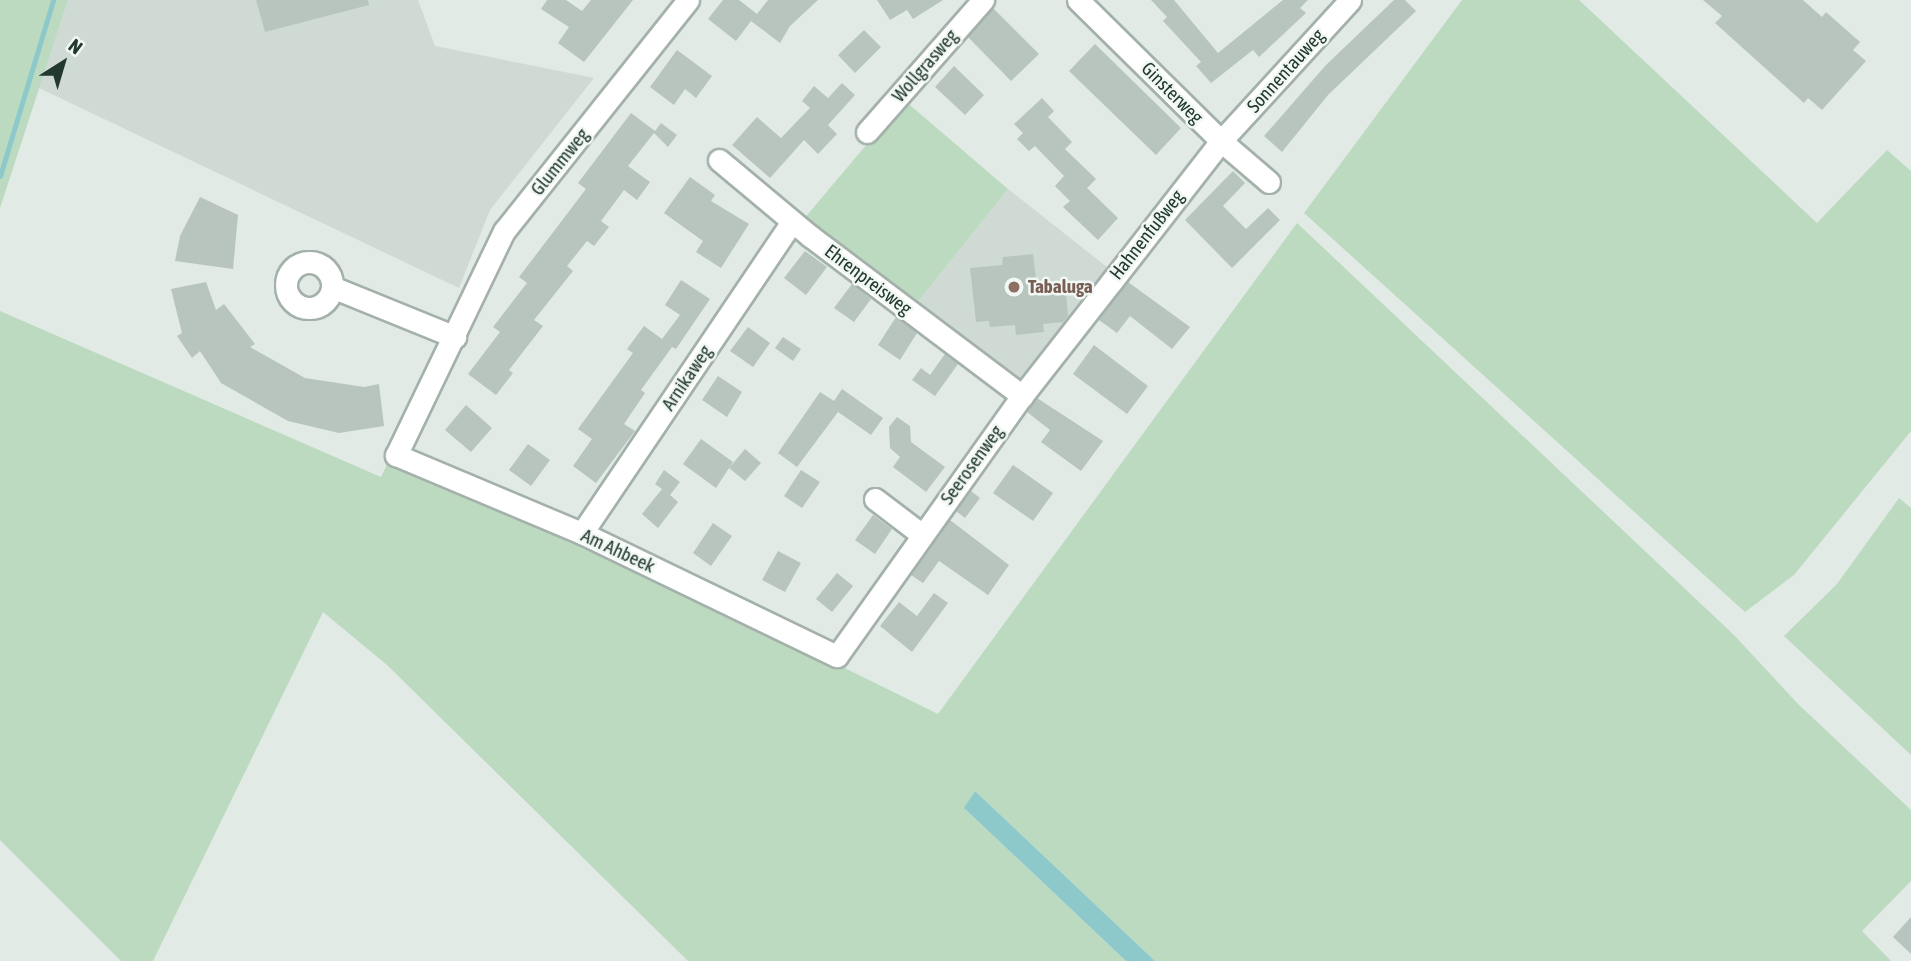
<!DOCTYPE html>
<html>
<head>
<meta charset="utf-8">
<style>
	body { margin:0 }
	#map { position:relative; width:1911px; height:961px; overflow:hidden; background:#e1eae5; font-family:"Asap Condensed",sans-serif }
	div>[style] { position:absolute }
	[style*='--x'] { left:calc(var(--x)*1px); top:calc(var(--y)*1px); width:calc(var(--w)*1px); rotate:calc(var(--a)*1deg) }
	.built>* { inset:0; background:#cfdad4 }
	.green>* { inset:0; background:#bcdac0 }
	.water>* { inset:0; background:#8dc9cb }
	.stream>* { height:5px; margin:-2.5px; padding:0 2.5px; transform-origin:2.5px; border-radius:2.5px; background:#8dc9cb }
	.building>* { inset:0; background:#b7c5be }
	.roads { filter:drop-shadow(2px 0 #a4b1ab) drop-shadow(-2px 0 #a4b1ab) drop-shadow(0 2px #a4b1ab) drop-shadow(0 -2px #a4b1ab) }
	.street>* { height:21px; margin:-10.5px; padding:0 10.5px; transform-origin:10.5px; border-radius:10.5px; background:#fff }
	.street>.ring { margin:-10.5px; padding:0; box-sizing:content-box; background:none; border:21px solid #fff; border-radius:50% }
	.dots>* { width:19px; height:19px; translate:-50% -50%; box-sizing:border-box; border:4px solid #f1f7f3; border-radius:50% }
	span { translate:-50% -50%; white-space:nowrap; text-align:center; line-height:1.15; -webkit-text-stroke:5px #f1f7f3; paint-order:stroke }
	.street-label { font-size:19px; color:#233930 }
	.education-label { font-size:19px; color:#785e54; font-weight:700 }
	.left { translate:0 -50%; text-align:left }
	.north { position:absolute; left:28px; top:28px; width:70px; height:70px; -webkit-text-stroke:5px #f1f7f3; paint-order:stroke; rotate:37deg; font-size:19px; font-weight:700; line-height:28px; text-align:center; color:#233930 }
	.north::after { content:''; display:block; margin:auto; width:24px; height:32px; background:#233930; clip-path:polygon(50% 0,100% 100%,50% 72%,0 100%) }
</style>
</head>
<body>
<div id="map">
	<div class="built">
		<i style="clip-path:polygon(68px 0,418px 0,435px 46px,594px 78px,490px 210px,459px 288px,39px 88px)"></i>
		<i style="clip-path:polygon(1008px 189px,1112px 271px,1022px 386px,916px 304px)"></i>
	</div>
	<div class="green">
		<i style="clip-path:polygon(0 0,68px 0,0 208px)"></i>
		<i style="clip-path:polygon(1462px 0,1579px 0,1817px 223px,1887px 150px,1911px 171px,1911px 431px,1794px 575px,1745px 612px,1304px 213px)"></i>
		<i style="clip-path:polygon(904px 100px,1008px 189px,916px 304px,803px 220px)"></i>
		<i style="clip-path:polygon(1297px 223px,1734px 635px,1798px 704px,1911px 810px,1911px 881px,1862px 931px,1891px 961px,1155px 961px,975px 791px,965px 809px,1126px 961px,688px 961px,387px 665px,323px 612px,153px 961px,121px 961px,0 840px,0 311px,381px 477px,391px 456px,581px 538px,938px 714px)"></i>
		<i style="clip-path:polygon(1899px 498px,1911px 508px,1911px 755px,1784px 636px,1837px 584px)"></i>
	</div>
	<div class="water">
		<i style="clip-path:polygon(975px 791px,1155px 961px,1126px 961px,964px 808px)"></i>
	</div>
	<div class="stream">
		<i style="--x:0;--y:176;--w:184;--a:-73.2"></i>
	</div>
	<div class="building">
		<i style="clip-path:polygon(256px 0,368px 0,369px 5px,265px 32px)"></i>
		<i style="clip-path:polygon(547px 0,566px 0,582px 11px,591px 0,633px 0,584px 62px,558px 43px,569px 27px,541px 9px)"></i>
		<i style="clip-path:polygon(723px 0,739px 0,757px 14px,768px 0,818px 0,790px 26px,780px 43px,751px 21px,736px 41px,708px 19px)"></i>
		<i style="clip-path:polygon(877px 0,943px 0,913px 19px,907px 10px,890px 20px)"></i>
		<i style="clip-path:polygon(1151px 0,1174px 0,1218px 53px,1283px 0,1308px 0,1300px 8px,1306px 13px,1259px 57px,1253px 50px,1211px 83px,1196px 66px,1201px 62px,1163px 21px,1167px 17px)"></i>
		<i style="clip-path:polygon(1394px 0,1405px 0,1416px 11px,1328px 95px,1282px 152px,1264px 136px,1326px 65px)"></i>
		<i style="clip-path:polygon(1703px 0,1803px 0,1822px 17px,1826px 12px,1860px 42px,1853px 50px,1866px 61px,1822px 110px,1808px 98px,1804px 103px,1715px 23px,1722px 16px)"></i>
		<i style="clip-path:polygon(993px 8px,1039px 54px,1011px 81px,968px 37px)"></i>
		<i style="clip-path:polygon(864px 30px,881px 47px,855px 73px,838px 55px)"></i>
		<i style="clip-path:polygon(1095px 44px,1181px 128px,1156px 155px,1069px 71px)"></i>
		<i style="clip-path:polygon(677px 50px,712px 76px,696px 98px,685px 89px,674px 105px,650px 87px)"></i>
		<i style="clip-path:polygon(954px 66px,984px 95px,965px 115px,935px 87px)"></i>
		<i style="clip-path:polygon(842px 83px,855px 95px,828px 125px,837px 134px,818px 154px,804px 140px,770px 178px,732px 145px,757px 117px,781px 138px,810px 108px,802px 101px,814px 86px,828px 98px)"></i>
		<i style="clip-path:polygon(1042px 98px,1054px 111px,1048px 117px,1072px 142px,1065px 149px,1096px 179px,1087px 188px,1118px 218px,1098px 240px,1063px 207px,1070px 201px,1055px 186px,1064px 176px,1035px 146px,1029px 151px,1017px 139px,1023px 133px,1014px 124px)"></i>
		<i style="clip-path:polygon(631px 113px,655px 131px,661px 123px,677px 135px,668px 147px,654px 133px,628px 166px,650px 182px,637px 200px,624px 190px,601px 221px,609px 227px,594px 246px,587px 241px,567px 266px,573px 271px,534px 320px,543px 326px,509px 370px,513px 373px,496px 395px,468px 374px,500px 332px,493px 327px,527px 283px,519px 277px,586px 189px,578px 183px)"></i>
		<i style="clip-path:polygon(1233px 171px,1245px 183px,1223px 206px,1246px 229px,1268px 208px,1280px 220px,1232px 268px,1185px 220px)"></i>
		<i style="clip-path:polygon(690px 177px,715px 195px,711px 201px,749px 224px,721px 268px,696px 252px,703px 241px,664px 213px)"></i>
		<i style="clip-path:polygon(200px 197px,238px 215px,233px 269px,175px 261px,180px 236px)"></i>
		<i style="clip-path:polygon(805px 251px,827px 267px,806px 295px,784px 278px)"></i>
		<i style="clip-path:polygon(1033px 254px,1037px 287px,1065px 284px,1068px 316px,1063px 322px,1043px 324px,1044px 332px,1016px 335px,1015px 325px,990px 327px,989px 321px,976px 322px,970px 268px,1002px 265px,1003px 257px)"></i>
		<i style="clip-path:polygon(681px 280px,710px 299px,676px 349px,672px 347px,641px 390px,645px 393px,624px 424px,635px 431px,596px 483px,573px 466px,592px 439px,578px 429px,633px 353px,627px 349px,644px 326px,662px 339px,680px 315px,665px 305px)"></i>
		<i style="clip-path:polygon(206px 282px,216px 310px,224px 304px,255px 344px,250px 347px,305px 378px,364px 387px,379px 384px,384px 426px,339px 433px,288px 421px,221px 383px,200px 351px,192px 358px,177px 336px,182px 333px,171px 289px)"></i>
		<i style="clip-path:polygon(1128px 282px,1190px 327px,1172px 349px,1130px 316px,1117px 333px,1099px 320px)"></i>
		<i style="clip-path:polygon(852px 284px,871px 299px,854px 322px,834px 308px)"></i>
		<i style="clip-path:polygon(896px 317px,917px 333px,900px 360px,878px 345px)"></i>
		<i style="clip-path:polygon(748px 327px,770px 343px,753px 367px,730px 351px)"></i>
		<i style="clip-path:polygon(783px 337px,801px 349px,793px 361px,775px 348px)"></i>
		<i style="clip-path:polygon(1094px 345px,1148px 386px,1127px 414px,1073px 374px)"></i>
		<i style="clip-path:polygon(945px 354px,958px 364px,935px 396px,912px 380px,921px 368px,930px 375px)"></i>
		<i style="clip-path:polygon(718px 376px,742px 392px,727px 417px,702px 400px)"></i>
		<i style="clip-path:polygon(842px 389px,883px 418px,871px 435px,838px 412px,797px 467px,778px 453px,820px 392px,834px 401px)"></i>
		<i style="clip-path:polygon(1037px 398px,1103px 441px,1081px 471px,1041px 442px,1050px 430px,1027px 412px)"></i>
		<i style="clip-path:polygon(466px 405px,492px 428px,471px 452px,445px 430px)"></i>
		<i style="clip-path:polygon(897px 417px,910px 426px,911px 442px,945px 467px,926px 492px,893px 467px,900px 457px,890px 448px,889px 427px)"></i>
		<i style="clip-path:polygon(701px 439px,733px 462px,716px 488px,683px 464px)"></i>
		<i style="clip-path:polygon(528px 444px,550px 460px,531px 486px,509px 470px)"></i>
		<i style="clip-path:polygon(745px 449px,761px 463px,745px 481px,729px 468px)"></i>
		<i style="clip-path:polygon(1013px 465px,1053px 493px,1033px 521px,993px 493px)"></i>
		<i style="clip-path:polygon(664px 470px,680px 482px,670px 495px,678px 502px,658px 528px,642px 514px,662px 489px,655px 484px)"></i>
		<i style="clip-path:polygon(801px 470px,820px 482px,802px 508px,784px 496px)"></i>
		<i style="clip-path:polygon(971px 491px,980px 498px,965px 518px,956px 511px)"></i>
		<i style="clip-path:polygon(873px 515px,892px 529px,875px 554px,855px 540px)"></i>
		<i style="clip-path:polygon(950px 520px,1009px 565px,988px 595px,939px 561px,923px 583px,911px 575px)"></i>
		<i style="clip-path:polygon(713px 523px,732px 536px,711px 566px,693px 553px)"></i>
		<i style="clip-path:polygon(778px 551px,801px 563px,785px 592px,762px 580px)"></i>
		<i style="clip-path:polygon(837px 573px,853px 586px,832px 612px,816px 599px)"></i>
		<i style="clip-path:polygon(934px 593px,948px 603px,912px 652px,880px 626px,899px 602px,917px 616px)"></i>
		<i style="clip-path:polygon(1911px 917px,1911px 954px,1893px 937px)"></i>
	</div>
	<div class="roads">
		<div class="street">
			<i style="--x:688;--y:0;--w:295;--a:128.5"></i>
			<i style="--x:504;--y:231;--w:249;--a:115.7"></i>
			<i style="--x:396;--y:455;--w:202;--a:22.8"></i>
			<i style="--x:582;--y:533;--w:283;--a:25.8"></i>
			<i style="--x:837;--y:656;--w:319;--a:-54.6"></i>
			<i style="--x:1022;--y:396;--w:146;--a:-52"></i>
			<i style="--x:1112;--y:281;--w:177;--a:-52.1"></i>
			<i style="--x:1221;--y:141;--w:191;--a:-47.5"></i>
			<i style="--x:1078;--y:0;--w:201;--a:44.6"></i>
			<i style="--x:1221;--y:141;--w:63;--a:40.5"></i>
			<i style="--x:867;--y:132;--w:176;--a:-48.7"></i>
			<i style="--x:719;--y:160;--w:119;--a:39.9"></i>
			<i style="--x:810;--y:236;--w:266;--a:37"></i>
			<i class="ring" style="left:286px;top:262px;width:25px;height:25px"></i>
			<i style="--x:332;--y:287;--w:133;--a:22.1"></i>
			<i style="--x:875;--y:499;--w:58;--a:37.3"></i>
			<i style="--x:582;--y:533;--w:375;--a:-56"></i>
		</div>
	</div>
	<div class="dots">
		<i style="left:1014px;top:287px;background:#8d6e63"></i>
	</div>
	<div class="street-label">
		<span style="left:925px;top:66px;rotate:-49deg">Wollgrasweg</span>
		<span style="left:1286px;top:71px;rotate:-48deg">Sonnentauweg</span>
		<span style="left:1172px;top:93px;rotate:45deg">Ginsterweg</span>
		<span style="left:560px;top:162px;rotate:-51deg">Glummweg</span>
		<span style="left:1147px;top:235px;rotate:-52deg">Hahnenfußweg</span>
		<span style="left:868px;top:280px;rotate:37deg">Ehrenpreisweg</span>
		<span style="left:687px;top:378px;rotate:-56deg">Arnikaweg</span>
		<span style="left:972px;top:465px;rotate:-54deg">Seerosenweg</span>
		<span style="left:618px;top:551px;rotate:25deg">Am Ahbeek</span>
	</div>
	<div class="education-label">
		<span class="left" style="left:1028px;top:287px">Tabaluga</span>
	</div>
	<div class="north">N</div>
</div>
</body>
</html>
